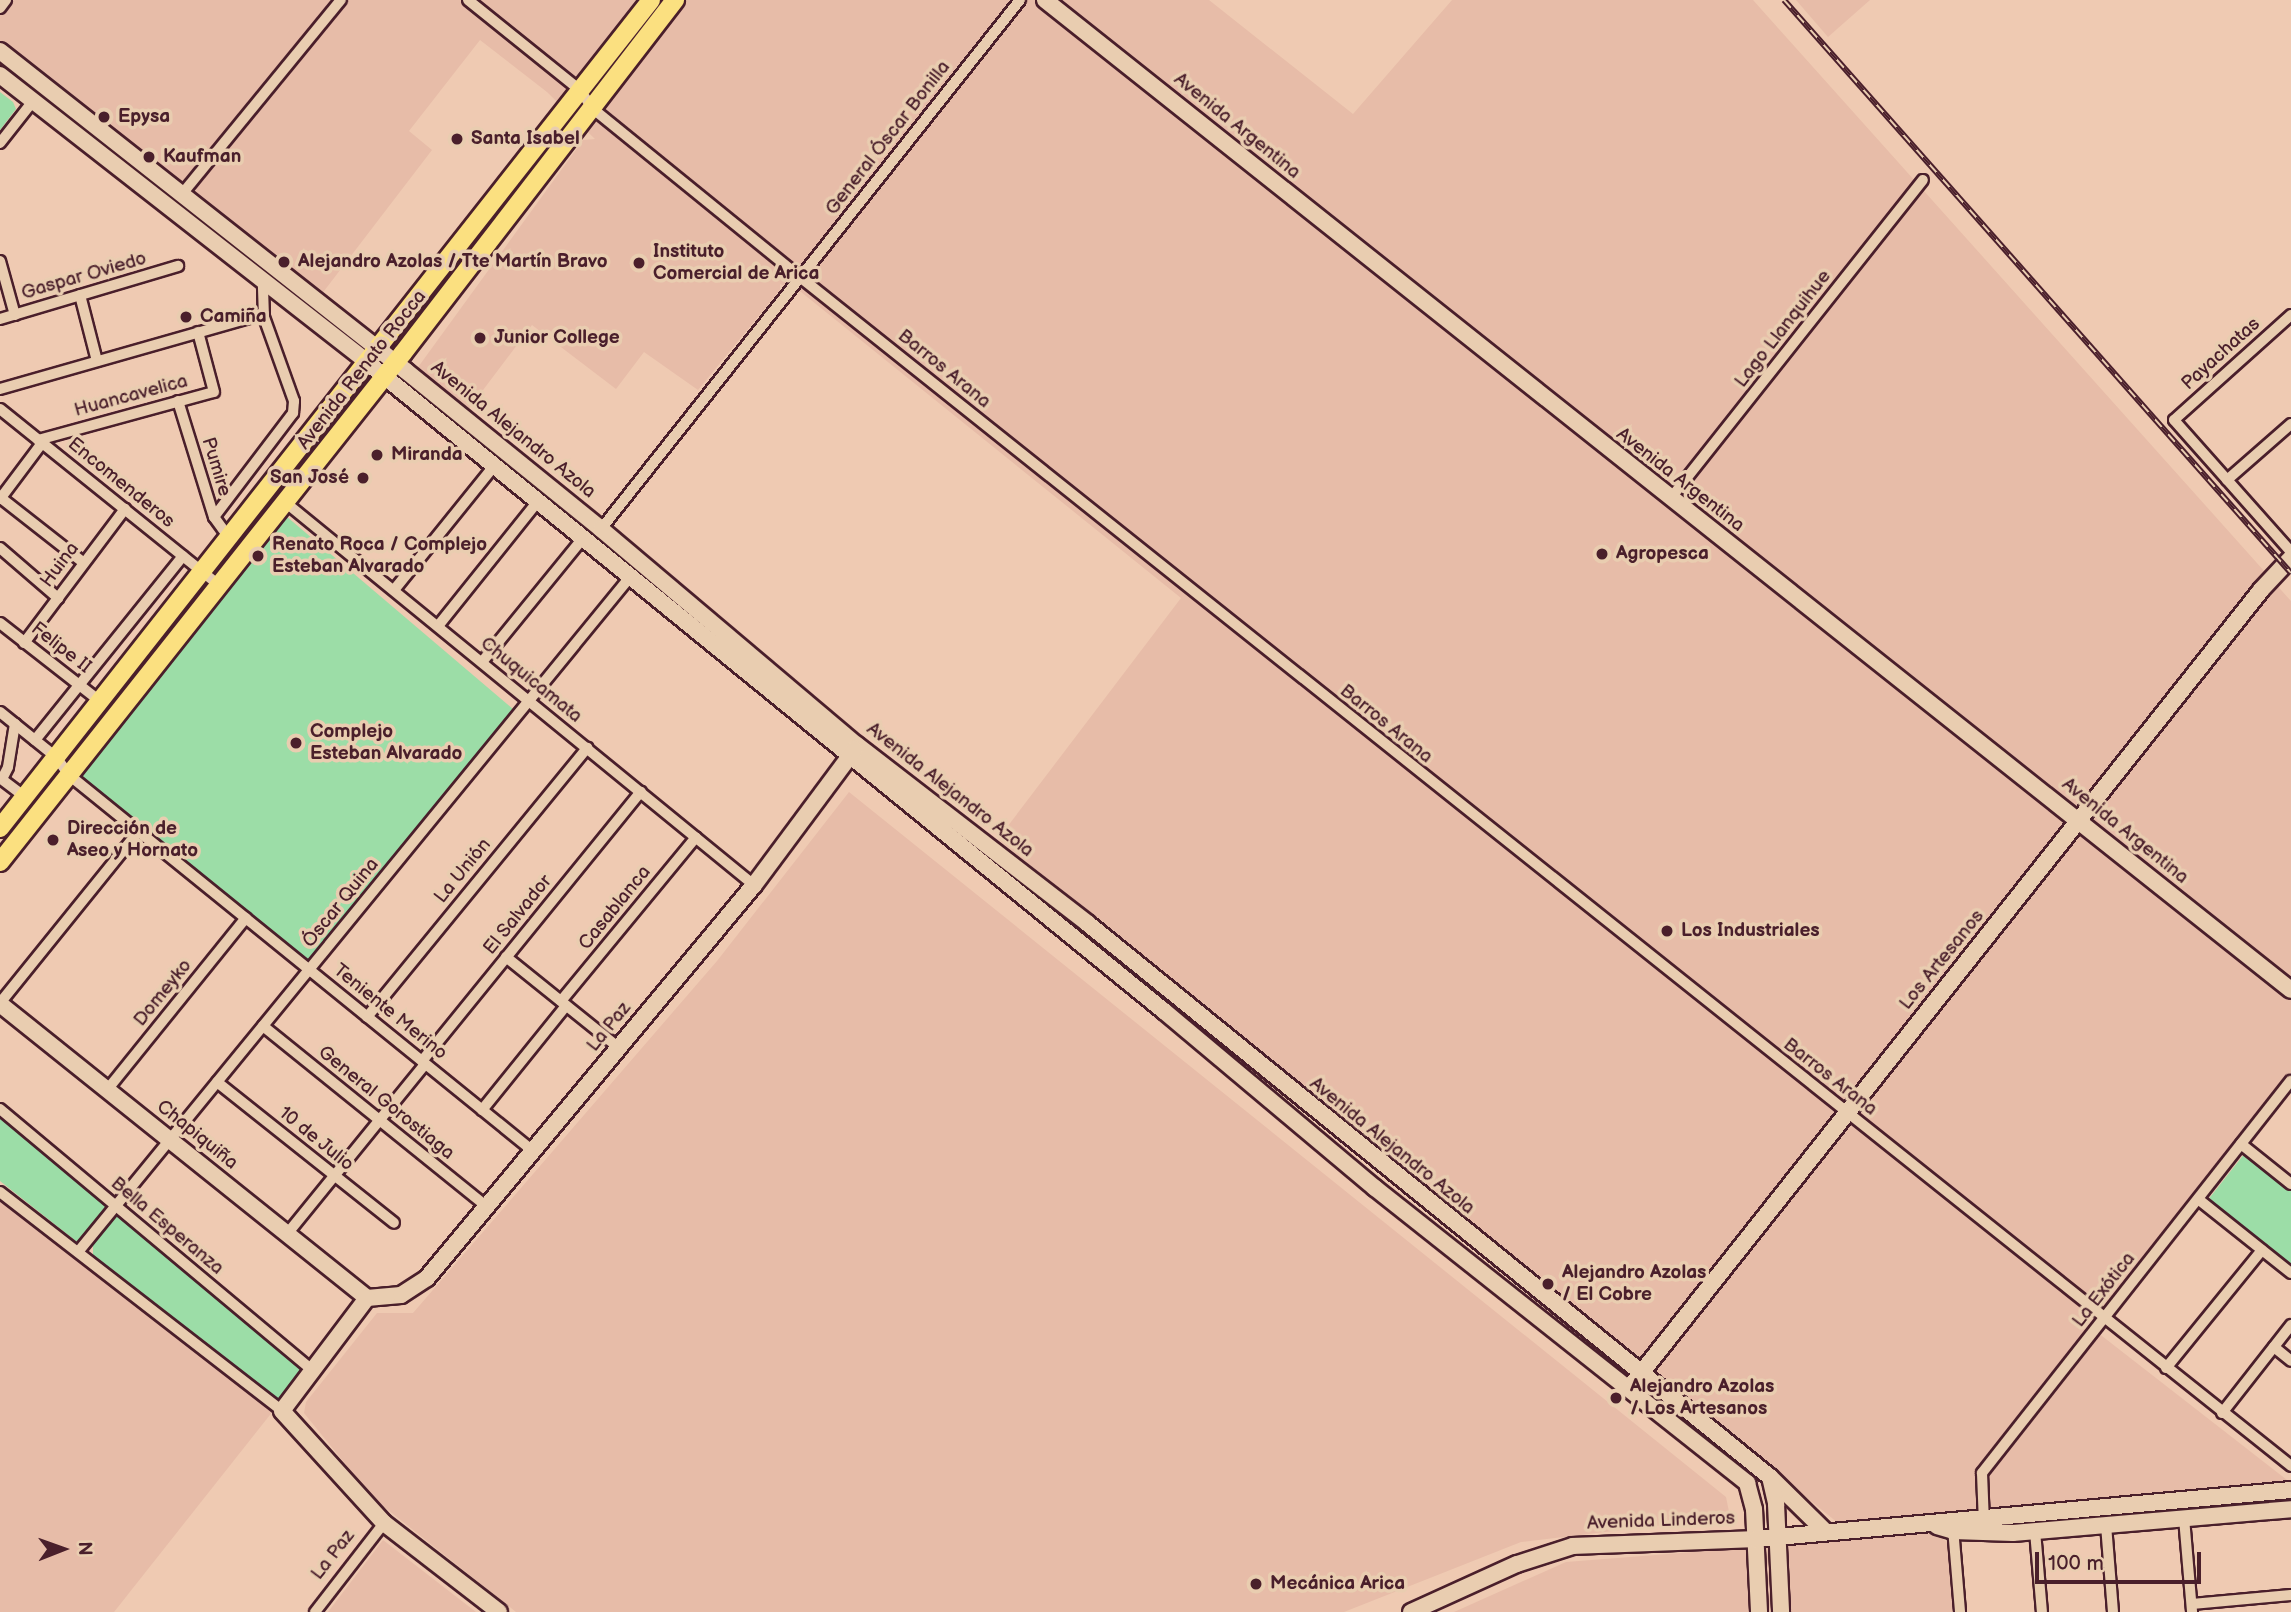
<!DOCTYPE html>
<html>
<head>
<meta charset="utf-8">
<style>
	body { margin:0 }
	#map { position:relative; width:2291px; height:1612px; overflow:hidden; background:#efcab2; font-family:"Balsamiq Sans",sans-serif }
	div>[style] { position:absolute }
	[style*='--x'] { left:calc(var(--x)*1px); top:calc(var(--y)*1px); width:calc(var(--w)*1px); rotate:calc(var(--a)*1deg) }
	.built>* { inset:0; background:#e7bca8 }
	.green>* { inset:0; background:#9cdda7 }
	.roads { filter:drop-shadow(2px 0 #4a1f2b) drop-shadow(-2px 0 #4a1f2b) drop-shadow(0 2px #4a1f2b) drop-shadow(0 -2px #4a1f2b) }
	.street>* { height:10px; margin:-5px; padding:0 5px; transform-origin:5px; border-radius:5px; background:#e9cdb0 }
	.secondary>* { height:16px; margin:-8px; padding:0 8px; transform-origin:8px; border-radius:8px; background:#e9cdb0 }
	.primary>* { height:18px; margin:-9px; padding:0 9px; transform-origin:9px; border-radius:9px; background:#fbe080 }
	.rail>* { height:6px; margin-top:-3px; transform-origin:0; background:repeating-linear-gradient(90deg,#e9cdb0 0 10px,#4a1f2b 0 20px); box-sizing:border-box; border-block:2px solid #4a1f2b }
	.dots>* { width:19px; height:19px; translate:-50% -50%; box-sizing:border-box; border:4px solid #e9cdb0; border-radius:50% }
	span { translate:-50% -50%; white-space:nowrap; text-align:center; line-height:1.15; -webkit-text-stroke:7px #e9cdb0; paint-order:stroke }
	.poi-label { font-size:19px; color:#4a1f2b; font-weight:700 }
	.left { translate:0 -50%; text-align:left }
	.right { translate:-100% -50%; text-align:right }
	.street-label { font-size:19px; color:#4a1f2b }
	.north { position:absolute; left:28px; top:1514px; width:70px; height:70px; -webkit-text-stroke:5px #e9cdb0; paint-order:stroke; rotate:89deg; font-size:19px; font-weight:700; line-height:28px; text-align:center; color:#4a1f2b }
	.north::after { content:''; display:block; margin:auto; width:24px; height:32px; background:#4a1f2b; clip-path:polygon(50% 0,100% 100%,50% 72%,0 100%) }
	.scale { position:absolute; left:2035px; top:1552px; width:166px; height:32px; box-sizing:border-box; border:4px solid #4a1f2b; border-top:0; padding-left:9px; font-size:21px; line-height:24px; white-space:nowrap; color:#4a1f2b; -webkit-text-stroke:5px #e9cdb0; paint-order:stroke }
</style>
</head>
<body>
<div id="map">
	<div class="built">
		<i style="clip-path:polygon(0 0,1209px 0,1353px 114px,1452px 0,1753px 0,2291px 601px,2291px 1075px,2093px 1329px,2291px 1483px,2291px 1486px,1838px 1523px,998px 839px,1181px 598px,801px 292px,780px 284px,780px 290px,698px 390px,644px 352px,616px 389px,532px 325px,468px 410px,416px 370px,583px 140px,595px 139px,547px 92px,480px 40px,409px 131px,432px 150px,321px 295px,0 45px)"></i>
		<i style="clip-path:polygon(1796px 0,1870px 0,1828px 37px)"></i>
		<i style="clip-path:polygon(849px 792px,1726px 1497px,1730px 1517px,1521px 1542px,1344px 1612px,516px 1612px,373px 1498px,304px 1413px,306px 1402px,377px 1313px,413px 1313px,717px 961px)"></i>
		<i style="clip-path:polygon(0 1201px,273px 1411px,114px 1612px,0 1612px)"></i>
		<i style="clip-path:polygon(1935px 1533px,1957px 1550px,1960px 1612px,1454px 1612px,1566px 1562px)"></i>
		<i style="clip-path:polygon(383px 1540px,476px 1612px,328px 1612px)"></i>
	</div>
	<div class="green">
		<i style="clip-path:polygon(0 92px,13px 102px,16px 109px,0 130px)"></i>
		<i style="clip-path:polygon(286px 516px,513px 709px,306px 964px,79px 777px)"></i>
		<i style="clip-path:polygon(0 1117px,107px 1205px,77px 1242px,0 1181px)"></i>
		<i style="clip-path:polygon(2245px 1153px,2291px 1189px,2291px 1267px,2207px 1201px)"></i>
		<i style="clip-path:polygon(117px 1214px,304px 1370px,285px 1398px,275px 1398px,93px 1258px,93px 1244px)"></i>
	</div>
	<div class="roads">
		<div class="street">
			<i style="--x:468;--y:0;--w:144;--a:38.8"></i>
			<i style="--x:580;--y:90;--w:22;--a:56"></i>
			<i style="--x:592;--y:108;--w:268;--a:39.1"></i>
			<i style="--x:800;--y:277;--w:1907;--a:38.57"></i>
			<i style="--x:0;--y:8;--w:10;--a:-53"></i>
			<i style="--x:0;--y:143;--w:53;--a:-51.8"></i>
			<i style="--x:182;--y:194;--w:251;--a:-50.7"></i>
			<i style="--x:0;--y:261;--w:56;--a:74.5"></i>
			<i style="--x:80;--y:295;--w:68;--a:75.6"></i>
			<i style="--x:2291;--y:315;--w:157;--a:138.1"></i>
			<i style="--x:2174;--y:420;--w:176;--a:48.4"></i>
			<i style="--x:0;--y:319;--w:186;--a:-16.6"></i>
			<i style="--x:0;--y:389;--w:273;--a:-15.9"></i>
			<i style="--x:178;--y:401;--w:121;--a:72.8"></i>
			<i style="--x:214;--y:517;--w:26;--a:54"></i>
			<i style="--x:0;--y:409;--w:281;--a:38.8"></i>
			<i style="--x:38;--y:440;--w:182;--a:-15.3"></i>
			<i style="--x:214;--y:392;--w:62;--a:-104.9"></i>
			<i style="--x:2227;--y:480;--w:85;--a:-41.2"></i>
			<i style="--x:1;--y:498;--w:105;--a:38.1"></i>
			<i style="--x:0;--y:499;--w:70;--a:-53.1"></i>
			<i style="--x:1670;--y:499;--w:407;--a:-51.6"></i>
			<i style="--x:285;--y:502;--w:606;--a:39.24"></i>
			<i style="--x:214;--y:517;--w:131;--a:-52.8"></i>
			<i style="--x:293;--y:413;--w:12;--a:-85"></i>
			<i style="--x:294;--y:401;--w:89;--a:-109.7"></i>
			<i style="--x:264;--y:317;--w:36;--a:-92"></i>
			<i style="--x:601;--y:529;--w:675;--a:-51.62"></i>
			<i style="--x:0;--y:548;--w:77;--a:40.8"></i>
			<i style="--x:394;--y:590;--w:159;--a:-51.1"></i>
			<i style="--x:0;--y:623;--w:127;--a:38"></i>
			<i style="--x:438;--y:626;--w:160;--a:-51.3"></i>
			<i style="--x:24;--y:643;--w:168;--a:-53"></i>
			<i style="--x:482;--y:662;--w:160;--a:-50.8"></i>
			<i style="--x:0;--y:712;--w:72;--a:38.8"></i>
			<i style="--x:56;--y:757;--w:22;--a:54"></i>
			<i style="--x:69;--y:775;--w:597;--a:39.02"></i>
			<i style="--x:35;--y:740;--w:236;--a:-51.2"></i>
			<i style="--x:0;--y:778;--w:31;--a:37"></i>
			<i style="--x:2;--y:779;--w:13;--a:-63"></i>
			<i style="--x:8;--y:767;--w:44;--a:-80.8"></i>
			<i style="--x:506;--y:957;--w:145;--a:38.8"></i>
			<i style="--x:561;--y:1001;--w:212;--a:-50.5"></i>
			<i style="--x:0;--y:1003;--w:220;--a:-51.1"></i>
			<i style="--x:367;--y:1017;--w:348;--a:-50.7"></i>
			<i style="--x:263;--y:1026;--w:288;--a:38.9"></i>
			<i style="--x:422;--y:1061;--w:347;--a:-50.9"></i>
			<i style="--x:217;--y:1082;--w:226;--a:38.5"></i>
			<i style="--x:107;--y:1090;--w:221;--a:-51.1"></i>
			<i style="--x:0;--y:1109;--w:407;--a:39.9"></i>
			<i style="--x:482;--y:1110;--w:134;--a:-51.1"></i>
			<i style="--x:2241;--y:1144;--w:64;--a:38.7"></i>
			<i style="--x:0;--y:1192;--w:357;--a:37.8"></i>
			<i style="--x:2198;--y:1199;--w:119;--a:38.5"></i>
			<i style="--x:287;--y:1234;--w:219;--a:-50.9"></i>
			<i style="--x:78;--y:1252;--w:872;--a:-50.72"></i>
			<i style="--x:2274;--y:1347;--w:22;--a:39"></i>
			<i style="--x:2166;--y:1368;--w:152;--a:-50.9"></i>
			<i style="--x:2222;--y:1413;--w:112;--a:-51.9"></i>
			<i style="--x:2184;--y:1518;--w:94;--a:85.1"></i>
			<i style="--x:1984;--y:1523;--w:50;--a:-92.3"></i>
			<i style="--x:1982;--y:1473;--w:499;--a:-51.8"></i>
			<i style="--x:2106;--y:1525;--w:87;--a:85.4"></i>
			<i style="--x:1953;--y:1528;--w:84;--a:85.2"></i>
			<i style="--x:2035;--y:1531;--w:81;--a:85.1"></i>
			<i style="--x:2192;--y:1604;--w:99;--a:-5.2"></i>
			<i style="--x:315;--y:1612;--w:113;--a:-52.2"></i>
		</div>
		<div class="secondary">
			<i style="--x:1045;--y:0;--w:1591;--a:38.47"></i>
			<i style="--x:0;--y:51;--w:517;--a:38.24"></i>
			<i style="--x:406;--y:371;--w:251;--a:39"></i>
			<i style="--x:601;--y:529;--w:335;--a:40.2"></i>
			<i style="--x:857;--y:745;--w:291;--a:37.7"></i>
			<i style="--x:1087;--y:923;--w:879;--a:39.05"></i>
			<i style="--x:1770;--y:1477;--w:78;--a:44.5"></i>
			<i style="--x:0;--y:75;--w:467;--a:38"></i>
			<i style="--x:368;--y:363;--w:1026;--a:39.15"></i>
			<i style="--x:1164;--y:1011;--w:275;--a:40"></i>
			<i style="--x:1375;--y:1188;--w:475;--a:38.4"></i>
			<i style="--x:1747;--y:1483;--w:27;--a:75"></i>
			<i style="--x:1754;--y:1509;--w:103;--a:87.2"></i>
			<i style="--x:0;--y:1004;--w:470;--a:38.7"></i>
			<i style="--x:367;--y:1298;--w:34;--a:-5"></i>
			<i style="--x:401;--y:1295;--w:31;--a:-33"></i>
			<i style="--x:427;--y:1278;--w:511;--a:-50.24"></i>
			<i style="--x:754;--y:885;--w:169;--a:-53.4"></i>
			<i style="--x:367;--y:1298;--w:141;--a:127"></i>
			<i style="--x:282;--y:1411;--w:151;--a:47.7"></i>
			<i style="--x:384;--y:1523;--w:145;--a:37.7"></i>
			<i style="--x:1634;--y:1382;--w:1010;--a:-51.63"></i>
			<i style="--x:2261;--y:590;--w:44;--a:-46.8"></i>
			<i style="--x:1770;--y:1477;--w:28;--a:77"></i>
			<i style="--x:1776;--y:1504;--w:108;--a:87.3"></i>
			<i style="--x:1937;--y:1526;--w:17;--a:17"></i>
			<i style="--x:1953;--y:1531;--w:60;--a:1.9"></i>
			<i style="--x:2013;--y:1533;--w:279;--a:-4.9"></i>
			<i style="--x:1411;--y:1612;--w:116;--a:-24.4"></i>
			<i style="--x:1517;--y:1564;--w:59;--a:-17.8"></i>
			<i style="--x:1573;--y:1546;--w:183;--a:-2.2"></i>
			<i style="--x:1756;--y:1539;--w:537;--a:-5.23"></i>
		</div>
		<div class="primary">
			<i style="--x:0;--y:828;--w:1053;--a:-51.82"></i>
			<i style="--x:0;--y:862;--w:649;--a:-51.63"></i>
			<i style="--x:403;--y:353;--w:446;--a:-52.4"></i>
		</div>
	</div>
	<div class="rail">
		<i style="--x:1784;--y:0;--w:765;--a:48.5"></i>
	</div>
	<div class="dots">
		<i style="left:104px;top:117px;background:#4a1f2b"></i>
		<i style="left:457px;top:139px;background:#4a1f2b"></i>
		<i style="left:149px;top:157px;background:#4a1f2b"></i>
		<i style="left:284px;top:262px;background:#4a1f2b"></i>
		<i style="left:639px;top:263px;background:#4a1f2b"></i>
		<i style="left:186px;top:317px;background:#4a1f2b"></i>
		<i style="left:480px;top:338px;background:#4a1f2b"></i>
		<i style="left:377px;top:455px;background:#4a1f2b"></i>
		<i style="left:363px;top:478px;background:#4a1f2b"></i>
		<i style="left:1602px;top:554px;background:#4a1f2b"></i>
		<i style="left:258px;top:556px;background:#4a1f2b"></i>
		<i style="left:296px;top:743px;background:#4a1f2b"></i>
		<i style="left:53px;top:840px;background:#4a1f2b"></i>
		<i style="left:1667px;top:931px;background:#4a1f2b"></i>
		<i style="left:1548px;top:1284px;background:#4a1f2b"></i>
		<i style="left:1616px;top:1398px;background:#4a1f2b"></i>
		<i style="left:1256px;top:1584px;background:#4a1f2b"></i>
	</div>
	<div class="poi-label">
		<span class="left" style="left:118px;top:117px">Epysa</span>
		<span class="left" style="left:471px;top:139px">Santa Isabel</span>
		<span class="left" style="left:163px;top:157px">Kaufman</span>
		<span class="left" style="left:653px;top:263px">Instituto<br>Comercial de Arica</span>
		<span class="left" style="left:298px;top:262px">Alejandro Azolas / Tte Martín Bravo</span>
		<span class="left" style="left:200px;top:317px">Camiña</span>
		<span class="left" style="left:494px;top:338px">Junior College</span>
		<span class="left" style="left:391px;top:455px">Miranda</span>
		<span class="right" style="left:349px;top:478px">San José</span>
		<span class="left" style="left:272px;top:556px">Renato Roca / Complejo<br>Esteban Alvarado</span>
		<span class="left" style="left:1616px;top:554px">Agropesca</span>
		<span class="left" style="left:310px;top:743px">Complejo<br>Esteban Alvarado</span>
		<span class="left" style="left:67px;top:840px">Dirección de<br>Aseo y Hornato</span>
		<span class="left" style="left:1681px;top:931px">Los Industriales</span>
		<span class="left" style="left:1562px;top:1284px">Alejandro Azolas<br>/ El Cobre</span>
		<span class="left" style="left:1630px;top:1398px">Alejandro Azolas<br>/ Los Artesanos</span>
		<span class="left" style="left:1270px;top:1584px">Mecánica Arica</span>
	</div>
	<div class="street-label">
		<span style="left:1237px;top:126px;rotate:39deg">Avenida Argentina</span>
		<span style="left:888px;top:138px;rotate:-52deg">General Óscar Bonilla</span>
		<span style="left:84px;top:276px;rotate:-16deg">Gaspar Oviedo</span>
		<span style="left:1783px;top:329px;rotate:-52deg">Lago Llanquihue</span>
		<span style="left:2221px;top:354px;rotate:-42deg">Payachatas</span>
		<span style="left:944px;top:369px;rotate:39deg">Barros Arana</span>
		<span style="left:362px;top:370px;rotate:-52deg">Avenida Renato Rocca</span>
		<span style="left:131px;top:396px;rotate:-15deg">Huancavelica</span>
		<span style="left:513px;top:430px;rotate:39deg">Avenida Alejandro Azola</span>
		<span style="left:216px;top:467px;rotate:73deg">Pumire</span>
		<span style="left:1680px;top:480px;rotate:38deg">Avenida Argentina</span>
		<span style="left:121px;top:483px;rotate:39deg">Encomenderos</span>
		<span style="left:60px;top:565px;rotate:-53deg">Huina</span>
		<span style="left:61px;top:648px;rotate:38deg">Felipe II</span>
		<span style="left:531px;top:680px;rotate:39deg">Chuquicamata</span>
		<span style="left:1386px;top:724px;rotate:39deg">Barros Arana</span>
		<span style="left:950px;top:790px;rotate:38deg">Avenida Alejandro Azola</span>
		<span style="left:2125px;top:831px;rotate:39deg">Avenida Argentina</span>
		<span style="left:463px;top:871px;rotate:-51deg">La Unión</span>
		<span style="left:341px;top:903px;rotate:-51deg">Óscar Quina</span>
		<span style="left:615px;top:908px;rotate:-51deg">Casablanca</span>
		<span style="left:518px;top:915px;rotate:-51deg">El Salvador</span>
		<span style="left:1942px;top:960px;rotate:-51deg">Los Artesanos</span>
		<span style="left:163px;top:993px;rotate:-51deg">Domeyko</span>
		<span style="left:390px;top:1012px;rotate:39deg">Teniente Merino</span>
		<span style="left:609px;top:1027px;rotate:-51deg">La Paz</span>
		<span style="left:1830px;top:1077px;rotate:38deg">Barros Arana</span>
		<span style="left:386px;top:1103px;rotate:39deg">General Gorostiaga</span>
		<span style="left:197px;top:1135px;rotate:39deg">Chapiquiña</span>
		<span style="left:316px;top:1139px;rotate:39deg">10 de Julio</span>
		<span style="left:1392px;top:1146px;rotate:39deg">Avenida Alejandro Azola</span>
		<span style="left:167px;top:1226px;rotate:40deg">Bella Esperanza</span>
		<span style="left:2104px;top:1290px;rotate:-52deg">La Exótica</span>
		<span style="left:1661px;top:1521px;rotate:-2deg">Avenida Linderos</span>
		<span style="left:333px;top:1555px;rotate:-52deg">La Paz</span>
	</div>
	<div class="north">N</div>
	<div class="scale">100 m</div>
</div>
</body>
</html>
